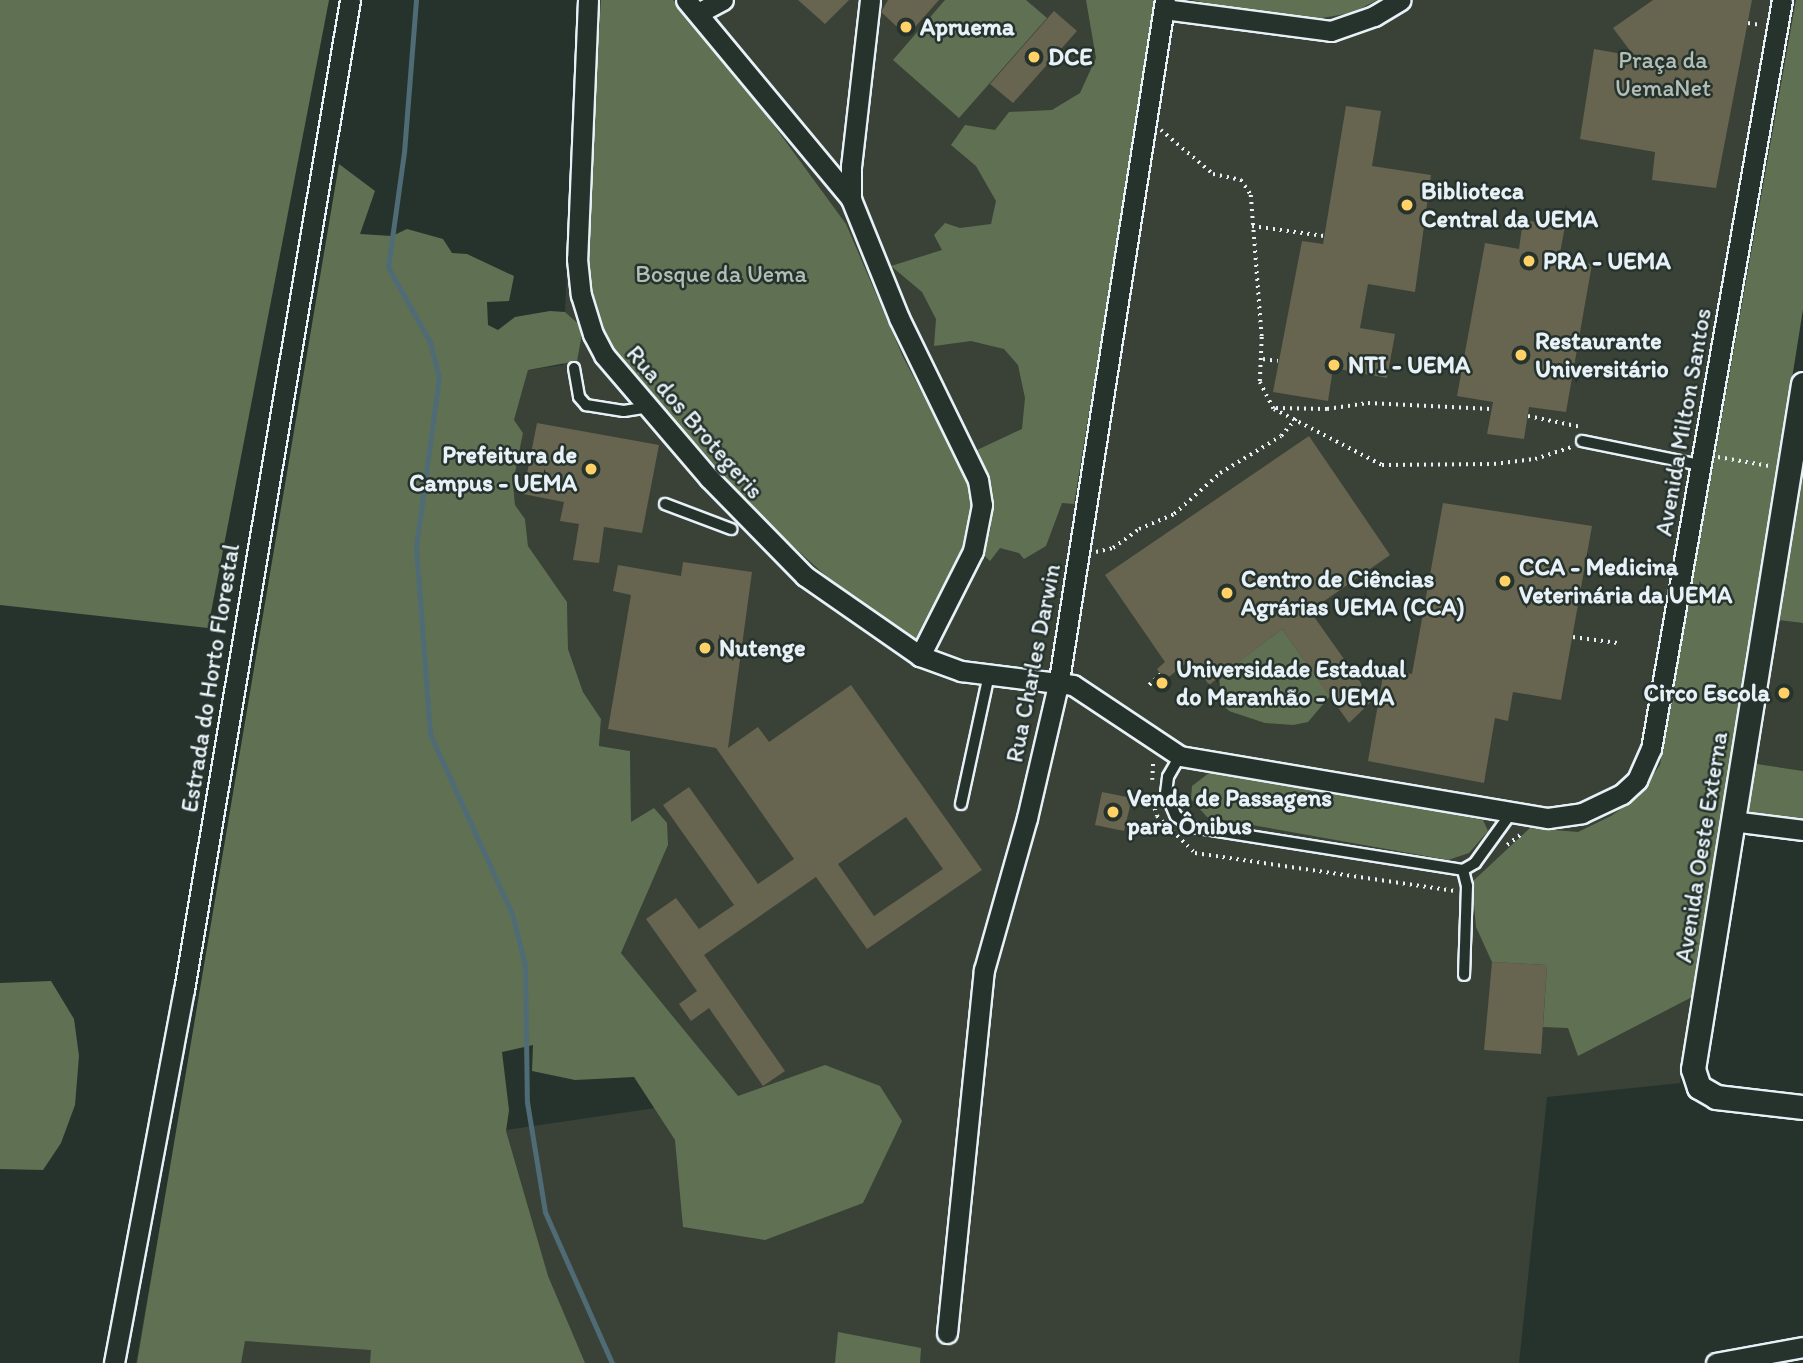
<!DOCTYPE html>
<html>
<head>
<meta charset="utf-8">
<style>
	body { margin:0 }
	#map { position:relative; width:1803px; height:1363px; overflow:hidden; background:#26332d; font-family:Itim,sans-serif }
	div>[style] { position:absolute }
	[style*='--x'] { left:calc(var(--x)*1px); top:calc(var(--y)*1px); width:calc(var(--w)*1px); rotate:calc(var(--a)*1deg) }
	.built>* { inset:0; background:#3a4238 }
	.green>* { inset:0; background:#607153 }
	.stream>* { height:5px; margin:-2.5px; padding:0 2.5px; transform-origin:2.5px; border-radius:2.5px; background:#4f6b75 }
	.building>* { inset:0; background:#676450 }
	.path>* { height:3.5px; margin-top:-1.75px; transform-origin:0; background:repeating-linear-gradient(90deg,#e8f1f8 0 2px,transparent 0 7px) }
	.roads { filter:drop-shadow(2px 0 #e8f1f8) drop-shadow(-2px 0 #e8f1f8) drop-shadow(0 2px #e8f1f8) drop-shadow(0 -2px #e8f1f8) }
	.service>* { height:10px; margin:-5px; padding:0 5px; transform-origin:5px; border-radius:5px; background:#26332d }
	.minor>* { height:19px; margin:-9.5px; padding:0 9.5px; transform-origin:9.5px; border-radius:9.5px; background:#26332d }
	.tertiary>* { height:23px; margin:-11.5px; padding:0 11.5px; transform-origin:11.5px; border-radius:11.5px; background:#26332d }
	.dots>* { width:19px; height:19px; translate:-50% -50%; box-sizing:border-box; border:4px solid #26332d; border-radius:50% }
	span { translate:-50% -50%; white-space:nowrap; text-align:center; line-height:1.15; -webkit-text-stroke:5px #26332d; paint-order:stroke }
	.poi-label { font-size:24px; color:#e8f1f8; font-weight:700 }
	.left { translate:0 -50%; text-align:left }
	.right { translate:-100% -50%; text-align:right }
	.park-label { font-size:24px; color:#b2beb6 }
	.street-label { font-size:24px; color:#e8f1f8 }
</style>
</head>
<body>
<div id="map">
	<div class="built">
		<i style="clip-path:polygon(579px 0,1803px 0,1803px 309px,1680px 1083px,1547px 1097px,1519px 1363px,136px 1363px,168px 1180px,737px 1096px,621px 953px,668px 845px,631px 823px,630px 751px,599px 746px,601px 719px,583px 692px,568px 649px,567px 602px,528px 546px,525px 519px,515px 505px,513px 483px,523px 433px,514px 420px,528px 370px,563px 365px,583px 328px,565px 312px)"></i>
		<i style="clip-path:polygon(1778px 620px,1803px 623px,1803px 771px,1751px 763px)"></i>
	</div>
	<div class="green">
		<i style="clip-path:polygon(0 0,329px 0,208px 628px,0 605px)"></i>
		<i style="clip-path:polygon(601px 0,673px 0,681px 6px,704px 30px,846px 224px,903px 357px,965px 474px,975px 505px,975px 536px,916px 642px,857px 604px,763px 519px,605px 342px,588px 290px,585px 246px)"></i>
		<i style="clip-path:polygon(945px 0,1026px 0,1047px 18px,959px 118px,893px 60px)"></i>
		<i style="clip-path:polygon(1086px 0,1157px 0,1074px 504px,1062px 503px,1046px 546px,1024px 559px,1019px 553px,1000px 548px,990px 561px,984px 555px,991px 527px,990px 489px,975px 451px,1022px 429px,1025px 398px,1018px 365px,1004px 349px,971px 341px,934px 346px,936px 319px,922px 292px,891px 266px,942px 250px,934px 235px,945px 223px,960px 228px,991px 224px,996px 201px,976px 166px,951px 145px,965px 125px,995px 130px,1009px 112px,1052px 110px,1080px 93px,1096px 58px)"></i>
		<i style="clip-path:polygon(1192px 0,1377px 0,1352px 13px,1309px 20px,1272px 17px)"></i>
		<i style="clip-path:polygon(1796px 0,1803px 0,1803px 309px,1694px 996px,1578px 1056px,1568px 1028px,1543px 1027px,1547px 965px,1492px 962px,1476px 927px,1472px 882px,1530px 828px,1578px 832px,1611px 816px,1639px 796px,1660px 765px)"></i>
		<i style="clip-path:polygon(339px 164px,375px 191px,360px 234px,392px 236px,407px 229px,443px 239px,452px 253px,467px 254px,514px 276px,509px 301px,487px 302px,488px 325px,498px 330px,515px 317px,550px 311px,565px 312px,583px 328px,577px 361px,528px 370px,514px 420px,523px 433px,513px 483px,515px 505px,525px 519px,528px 546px,567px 602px,568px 649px,583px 692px,601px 719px,599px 746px,630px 751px,631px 822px,654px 808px,667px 823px,668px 845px,621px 953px,738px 1096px,825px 1065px,880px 1086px,902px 1121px,863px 1203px,765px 1240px,683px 1227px,675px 1140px,634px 1077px,575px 1080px,532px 1071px,533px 1045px,502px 1052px,509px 1110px,506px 1131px,548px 1276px,585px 1363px,370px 1363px,371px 1350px,245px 1341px,241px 1363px,137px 1363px)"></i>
		<i style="clip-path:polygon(1801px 465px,1803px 466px,1803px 623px,1778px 620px)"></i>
		<i style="clip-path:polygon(1282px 629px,1330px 696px,1308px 722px,1293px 725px,1265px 723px,1229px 711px,1222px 703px,1219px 677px)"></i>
		<i style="clip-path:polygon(1751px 763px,1803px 771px,1803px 824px,1742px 815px)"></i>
		<i style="clip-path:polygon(1225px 771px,1483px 820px,1488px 831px,1469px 853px,1448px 860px,1207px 817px,1191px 799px,1192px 786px,1209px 773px)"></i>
		<i style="clip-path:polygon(51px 981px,74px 1019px,79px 1056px,75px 1105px,61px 1143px,43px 1170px,0 1169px,0 983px)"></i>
		<i style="clip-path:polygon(838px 1332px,921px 1348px,920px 1363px,835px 1363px)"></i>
	</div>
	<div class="stream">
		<i style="--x:416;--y:0;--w:152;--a:94.5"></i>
		<i style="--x:404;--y:152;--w:116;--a:97.9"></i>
		<i style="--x:388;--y:267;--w:86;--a:60.8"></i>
		<i style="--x:430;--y:342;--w:36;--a:76"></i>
		<i style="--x:439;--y:377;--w:172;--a:97.7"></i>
		<i style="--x:416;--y:547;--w:188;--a:85.7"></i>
		<i style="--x:430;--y:734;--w:198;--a:65.5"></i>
		<i style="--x:512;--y:914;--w:53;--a:75.7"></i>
		<i style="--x:525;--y:965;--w:137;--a:89.2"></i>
		<i style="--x:527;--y:1102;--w:111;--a:80.7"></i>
		<i style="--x:545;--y:1212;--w:165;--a:66.1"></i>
	</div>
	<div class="building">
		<i style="clip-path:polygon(798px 0,849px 0,825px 24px)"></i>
		<i style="clip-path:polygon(888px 0,939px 0,907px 36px,881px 12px)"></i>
		<i style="clip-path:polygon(1653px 0,1752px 0,1716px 188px,1652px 180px,1655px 152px,1580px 139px,1594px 49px,1634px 56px,1613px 28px)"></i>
		<i style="clip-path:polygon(1054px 11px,1077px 31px,1013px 103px,990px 84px)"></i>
		<i style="clip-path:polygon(1346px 106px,1381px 111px,1372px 166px,1431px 175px,1415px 292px,1368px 284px,1360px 328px,1395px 334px,1387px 378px,1333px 368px,1328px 401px,1273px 392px,1302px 241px,1323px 244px)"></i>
		<i style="clip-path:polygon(1523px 220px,1565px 226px,1559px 259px,1592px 264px,1566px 412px,1529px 407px,1524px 439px,1487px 434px,1493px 402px,1457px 396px,1485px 243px,1519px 249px)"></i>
		<i style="clip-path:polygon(537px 423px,659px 445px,642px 533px,604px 527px,599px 563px,573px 560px,579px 524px,560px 521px,564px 502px,523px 494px)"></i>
		<i style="clip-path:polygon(1309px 436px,1390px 555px,1310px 611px,1373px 700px,1349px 723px,1282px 629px,1209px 685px,1191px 659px,1165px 680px,1157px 669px,1165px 662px,1105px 575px)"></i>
		<i style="clip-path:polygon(1443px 503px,1592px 526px,1561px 700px,1513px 692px,1508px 721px,1495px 718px,1484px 783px,1368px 761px,1384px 670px,1412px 674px)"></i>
		<i style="clip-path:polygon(evenodd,683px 562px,752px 572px,728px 748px,758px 727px,769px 742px,851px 685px,982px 870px,867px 949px,816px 877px,704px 955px,785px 1071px,763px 1086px,709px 1008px,691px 1021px,679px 1004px,697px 991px,646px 919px,676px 898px,699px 929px,734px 905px,663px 805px,689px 787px,758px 884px,794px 859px,716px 748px,608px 729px,631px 595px,613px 591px,618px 565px,681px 576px,683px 562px,906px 817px,943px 869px,874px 916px,838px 864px,906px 817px)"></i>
		<i style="clip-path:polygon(1102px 792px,1132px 798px,1124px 831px,1095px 825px)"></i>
		<i style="clip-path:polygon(1492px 962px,1547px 965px,1541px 1054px,1484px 1050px)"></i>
	</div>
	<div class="path">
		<i style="--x:1748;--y:23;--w:12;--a:9"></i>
		<i style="--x:1161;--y:130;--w:68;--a:40.2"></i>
		<i style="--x:1213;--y:174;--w:29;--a:12"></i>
		<i style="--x:1241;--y:180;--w:18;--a:56"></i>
		<i style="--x:1251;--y:195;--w:142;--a:85.6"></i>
		<i style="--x:1262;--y:337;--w:45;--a:92.5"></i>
		<i style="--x:1260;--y:382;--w:30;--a:63"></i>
		<i style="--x:1274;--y:409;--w:122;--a:27.4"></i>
		<i style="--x:1382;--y:465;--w:112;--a:-0.5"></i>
		<i style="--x:1494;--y:464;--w:41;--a:-7"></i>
		<i style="--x:1535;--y:459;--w:39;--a:-18"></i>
		<i style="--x:1252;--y:226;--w:73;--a:7.9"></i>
		<i style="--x:1263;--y:359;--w:15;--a:8"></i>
		<i style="--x:1276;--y:408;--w:51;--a:1.1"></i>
		<i style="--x:1327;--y:409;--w:41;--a:-8.3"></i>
		<i style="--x:1368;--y:403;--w:123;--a:2.8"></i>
		<i style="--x:1528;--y:416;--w:54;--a:11.7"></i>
		<i style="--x:1718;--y:457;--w:52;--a:10"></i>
		<i style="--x:1096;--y:552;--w:17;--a:-13"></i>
		<i style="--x:1113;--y:548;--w:32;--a:-36"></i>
		<i style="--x:1139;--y:529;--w:38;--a:-23"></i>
		<i style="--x:1174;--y:514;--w:62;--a:-41.7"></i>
		<i style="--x:1220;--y:473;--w:71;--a:-31.2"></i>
		<i style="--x:1281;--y:436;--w:23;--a:-49"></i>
		<i style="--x:1573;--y:637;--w:45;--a:7.6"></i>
		<i style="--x:1149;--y:685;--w:16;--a:-43"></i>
		<i style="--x:1152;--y:780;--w:20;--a:-87"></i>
		<i style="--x:1151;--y:795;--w:22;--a:74"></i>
		<i style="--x:1157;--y:816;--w:53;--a:44.2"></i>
		<i style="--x:1195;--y:853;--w:263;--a:8.3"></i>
		<i style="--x:1507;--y:845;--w:20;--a:-37"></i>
	</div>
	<div class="roads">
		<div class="service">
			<i style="--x:574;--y:368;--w:29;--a:80"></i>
			<i style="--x:579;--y:397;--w:11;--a:49"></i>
			<i style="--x:586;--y:405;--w:38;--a:9"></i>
			<i style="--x:624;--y:411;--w:24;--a:-9"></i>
			<i style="--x:1582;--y:441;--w:120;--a:11.5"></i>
			<i style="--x:665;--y:504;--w:71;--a:20.7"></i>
			<i style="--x:1180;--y:756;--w:24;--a:120"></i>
			<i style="--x:1168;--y:777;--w:16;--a:97"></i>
			<i style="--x:1166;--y:793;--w:25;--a:67"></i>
			<i style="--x:1176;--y:816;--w:19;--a:35"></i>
			<i style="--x:1192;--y:827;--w:274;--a:9"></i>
			<i style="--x:1463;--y:870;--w:14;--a:-30"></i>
			<i style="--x:1475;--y:863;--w:62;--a:-54.2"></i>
			<i style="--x:961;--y:804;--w:133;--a:-77.8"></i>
			<i style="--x:1463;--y:870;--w:16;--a:76"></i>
			<i style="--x:1467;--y:886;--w:89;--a:91.9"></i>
		</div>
		<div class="minor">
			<i style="--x:588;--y:0;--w:259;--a:92.4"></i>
			<i style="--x:577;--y:259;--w:36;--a:84"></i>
			<i style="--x:581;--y:295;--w:41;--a:72.9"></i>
			<i style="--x:593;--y:334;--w:24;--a:62"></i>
			<i style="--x:604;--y:355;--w:162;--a:49.5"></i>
			<i style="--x:709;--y:478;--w:137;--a:45.6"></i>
			<i style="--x:805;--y:576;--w:140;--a:34.8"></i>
			<i style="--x:920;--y:656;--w:44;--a:20.1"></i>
			<i style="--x:961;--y:671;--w:113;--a:7.1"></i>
			<i style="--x:1073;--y:685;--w:128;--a:33.6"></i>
			<i style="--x:1180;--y:756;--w:373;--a:9.6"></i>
			<i style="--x:1548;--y:818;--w:34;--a:-8"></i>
			<i style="--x:1582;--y:813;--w:44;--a:-25.4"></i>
			<i style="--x:1622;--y:794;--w:21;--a:-43"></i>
			<i style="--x:1637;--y:780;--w:34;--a:-66"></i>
			<i style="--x:1651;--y:749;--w:760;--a:-80.08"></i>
			<i style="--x:686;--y:0;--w:259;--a:50.3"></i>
			<i style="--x:870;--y:0;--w:167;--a:96.5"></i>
			<i style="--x:851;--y:166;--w:33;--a:90"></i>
			<i style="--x:851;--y:199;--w:128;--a:68"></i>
			<i style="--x:899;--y:318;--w:180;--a:64"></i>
			<i style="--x:978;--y:480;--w:25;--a:81"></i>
			<i style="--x:982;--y:505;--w:47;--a:101.1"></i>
			<i style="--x:973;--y:551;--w:118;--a:116.8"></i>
			<i style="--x:1164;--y:9;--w:168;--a:7.5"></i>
			<i style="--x:1331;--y:31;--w:46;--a:-19.2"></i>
			<i style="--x:1374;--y:16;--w:31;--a:-31"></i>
			<i style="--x:700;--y:12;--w:26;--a:-28"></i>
			<i style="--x:1732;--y:821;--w:72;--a:7.2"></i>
			<i style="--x:947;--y:1333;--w:365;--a:-84.2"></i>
			<i style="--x:984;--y:970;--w:158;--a:-74.2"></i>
			<i style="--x:1027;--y:818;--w:142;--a:-76.9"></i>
			<i style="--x:1059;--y:680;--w:688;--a:-81.14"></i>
			<i style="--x:114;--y:1363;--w:380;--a:-79.4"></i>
			<i style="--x:184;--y:990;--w:1004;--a:-80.48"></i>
			<i style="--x:1716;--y:1363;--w:88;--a:-10.4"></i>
		</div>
		<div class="tertiary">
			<i style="--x:1803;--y:384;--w:694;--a:99.12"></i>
			<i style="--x:1693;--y:1069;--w:19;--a:72"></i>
			<i style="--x:1699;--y:1087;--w:20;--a:30"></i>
			<i style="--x:1716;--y:1097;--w:88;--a:6.6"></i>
		</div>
	</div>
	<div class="dots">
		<i style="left:906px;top:27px;background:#ffd166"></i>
		<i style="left:1034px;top:57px;background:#ffd166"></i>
		<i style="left:1407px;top:205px;background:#ffd166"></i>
		<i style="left:1529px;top:261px;background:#ffd166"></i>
		<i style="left:1521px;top:355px;background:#ffd166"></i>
		<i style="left:1334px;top:365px;background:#ffd166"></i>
		<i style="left:591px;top:469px;background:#ffd166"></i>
		<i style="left:1505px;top:581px;background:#ffd166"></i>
		<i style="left:1227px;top:593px;background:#ffd166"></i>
		<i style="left:705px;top:648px;background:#ffd166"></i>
		<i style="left:1162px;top:683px;background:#ffd166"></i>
		<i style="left:1784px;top:693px;background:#ffd166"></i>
		<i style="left:1113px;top:812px;background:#ffd166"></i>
	</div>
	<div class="poi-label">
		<span class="left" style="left:920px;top:27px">Apruema</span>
		<span class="left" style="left:1048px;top:57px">DCE</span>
		<span class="left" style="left:1421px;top:205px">Biblioteca<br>Central da UEMA</span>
		<span class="left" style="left:1543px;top:261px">PRA - UEMA</span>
		<span class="left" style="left:1535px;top:355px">Restaurante<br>Universitário</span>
		<span class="left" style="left:1348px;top:365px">NTI - UEMA</span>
		<span class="right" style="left:577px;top:469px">Prefeitura de<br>Campus - UEMA</span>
		<span class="left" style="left:1519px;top:581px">CCA - Medicina<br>Veterinária da UEMA</span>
		<span class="left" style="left:1241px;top:593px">Centro de Ciências<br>Agrárias UEMA (CCA)</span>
		<span class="left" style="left:719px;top:648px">Nutenge</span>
		<span class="left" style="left:1176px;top:683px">Universidade Estadual<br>do Maranhão - UEMA</span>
		<span class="right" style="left:1770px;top:693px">Circo Escola</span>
		<span class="left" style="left:1127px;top:812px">Venda de Passagens<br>para Ônibus</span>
	</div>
	<div class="park-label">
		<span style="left:1663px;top:74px">Praça da<br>UemaNet</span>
		<span style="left:721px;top:274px">Bosque da Uema</span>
	</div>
	<div class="street-label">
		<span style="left:695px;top:422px;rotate:49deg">Rua dos Brotegeris</span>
		<span style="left:1683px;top:422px;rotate:-80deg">Avenida Milton Santos</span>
		<span style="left:1033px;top:663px;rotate:-79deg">Rua Charles Darwin</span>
		<span style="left:210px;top:678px;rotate:-81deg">Estrada do Horto Florestal</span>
		<span style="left:1701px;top:847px;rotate:-81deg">Avenida Oeste Externa</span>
	</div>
</div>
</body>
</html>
